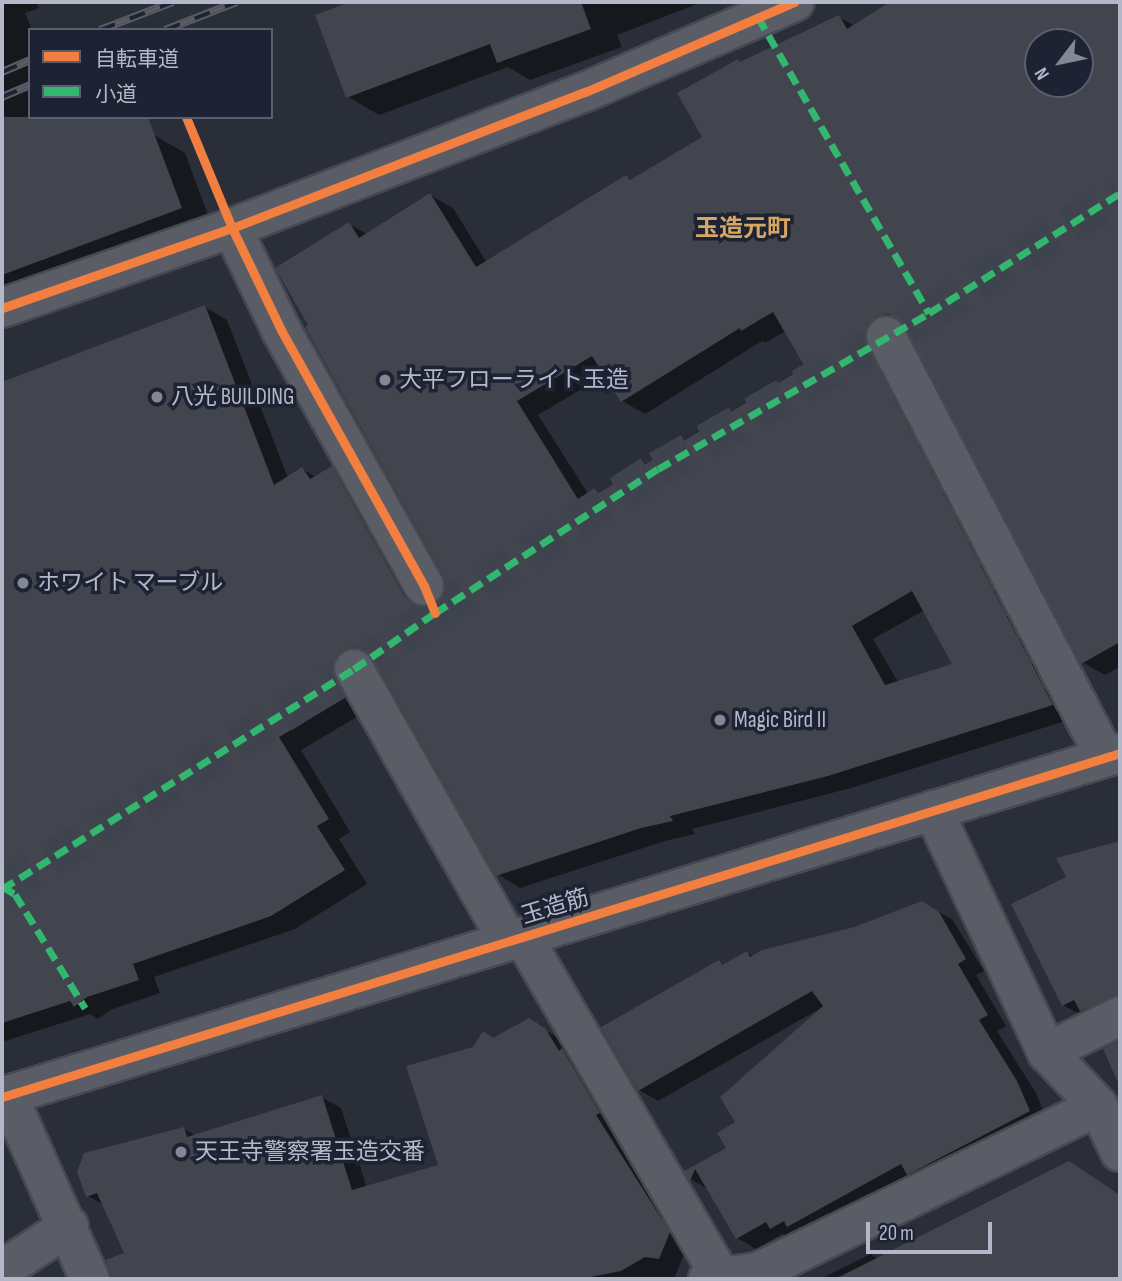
<!DOCTYPE html>
<html>
<head>
<meta charset="utf-8">
<style>
	body { margin:0 }
	#map { position:relative; width:1122px; height:1281px; overflow:hidden; background:#2a2e38; font-family:"Sofia Sans Condensed","Noto Sans JP",sans-serif }
	div>[style] { position:absolute }
	[style*='--x'] { left:calc(var(--x)*1px); top:calc(var(--y)*1px); width:calc(var(--w)*1px); rotate:calc(var(--a)*1deg) }
	.shadow>* { inset:0; background:#0007 }
	.building>* { inset:0; background:#42444e }
	.pedestrian-tunnel>* { height:37px; margin-top:-18.5px; transform-origin:0; background:repeating-linear-gradient(90deg,#3f434e 0 37px,transparent 0 55px) }
	.minor-tunnel>* { height:38px; margin-top:-19px; transform-origin:0; background:repeating-linear-gradient(90deg,#3f434e 0 38px,transparent 0 57px) }
	.roads { filter:drop-shadow(2px 0 #464951) drop-shadow(-2px 0 #464951) drop-shadow(0 2px #464951) drop-shadow(0 -2px #464951) }
	.minor>* { height:38px; margin:-19px; padding:0 19px; transform-origin:19px; border-radius:19px; background:#5a5d66 }
	.tertiary>* { height:38px; margin:-19px; padding:0 19px; transform-origin:19px; border-radius:19px; background:#5a5d66 }
	.rail>* { height:8px; margin-top:-4px; transform-origin:0; background:repeating-linear-gradient(90deg,#1d2333 0 16px,#595c64 0 32px); box-sizing:border-box; border-block:2px solid #595c64 }
	.quiet>* { height:7px; margin-top:-3.5px; transform-origin:0; background:repeating-linear-gradient(90deg,#33b770 0 14px,transparent 0 21px) }
	.cycleway>* { height:9px; margin:-4.5px; padding:0 4.5px; transform-origin:4.5px; border-radius:4.5px; background:#f27e40 }
	.dots>* { width:19px; height:19px; translate:-50% -50%; box-sizing:border-box; border:4px solid #1d2333; border-radius:50% }
	span { translate:-50% -50%; white-space:nowrap; text-align:center; line-height:1.15; -webkit-text-stroke:7px #1d2333; paint-order:stroke }
	.poi-label { font-size:23px; color:#b4b9c9 }
	.left { translate:0 -50%; text-align:left }
	.street-label { font-size:23px; color:#b4b9c9 }
	.neighbourhood-label { font-size:24px; color:#d5a763; font-weight:700 }
	.frame { position:absolute; inset:0; border:4px solid #b4b9c9; pointer-events:none }
	.legend { position:absolute; left:28px; top:28px; width:245px; height:91px; box-sizing:border-box; background:#1d2333; border:2px solid #595f6f; margin:0; padding:9px 12px; list-style:none; font-size:21px; color:#b4b9c9 }
	.legend li { display:flex; align-items:center; gap:14px; height:35px }
	.legend b { width:35px; border:2px solid #595f6f }
	.north { position:absolute; left:1024px; top:28px; width:70px; height:70px; box-sizing:border-box; background:#1d2333; border:2px solid #595f6f; border-radius:50%; rotate:238deg; font-size:19px; font-weight:700; line-height:28px; text-align:center; color:#b4b9c9 }
	.north::after { content:''; display:block; margin:auto; width:24px; height:32px; background:#848896; clip-path:polygon(50% 0,100% 100%,50% 72%,0 100%) }
	.scale { position:absolute; left:866px; top:1222px; width:126px; height:32px; box-sizing:border-box; border:4px solid #b4b9c9; border-top:0; padding-left:9px; font-size:21px; line-height:24px; white-space:nowrap; color:#b4b9c9; -webkit-text-stroke:5px #1d2333; paint-order:stroke }
</style>
</head>
<body>
<div id="map">
	<div class="shadow">
		<i style="clip-path:polygon(2px 2px,36px 2px,39px 8px,25px 13px,32px 30px,30px 117px,154px 135px,185px 153px,212px 226px,2px 304px)"></i>
		<i style="clip-path:polygon(355px 2px,696px 2px,697px 4px,617px 35px,622px 47px,530px 80px,508px 67px,379px 115px,347px 96px,317px 16px)"></i>
		<i style="clip-path:polygon(evenodd,893px 2px,1120px 2px,1120px 667px,1105px 675px,1082px 662px,908px 327px,900px 329px,1075px 718px,851px 788px,692px 829px,695px 834px,665px 841px,520px 888px,497px 874px,376px 660px,367px 662px,367px 711px,301px 750px,350px 832px,339px 839px,367px 884px,295px 929px,154px 977px,160px 993px,110px 1010px,98px 1019px,90px 1014px,2px 1042px,2px 792px,10px 786px,2px 772px,2px 384px,205px 307px,227px 320px,288px 478px,302px 469px,316px 477px,332px 468px,354px 481px,426px 609px,435px 607px,445px 597px,448px 586px,349px 224px,367px 234px,430px 195px,453px 208px,487px 263px,627px 177px,632px 180px,704px 137px,738px 61px,742px 63px,839px 17px,855px 26px,893px 2px,1038px 42px,1080px 42px,1080px 84px,1038px 84px,1038px 42px,893px 2px,786px 331px,808px 367px,592px 500px,538px 415px,605px 375px,622px 401px,645px 414px,762px 341px,765px 343px,786px 331px,893px 2px,925px 610px,955px 665px,898px 682px,873px 639px,925px 610px)"></i>
		<i style="clip-path:polygon(1120px 842px,1120px 1013px,1083px 1016px,1063px 1005px,1068px 878px)"></i>
		<i style="clip-path:polygon(922px 903px,952px 919px,984px 971px,976px 975px,1006px 1026px,997px 1031px,1036px 1093px,1048px 1122px,791px 1239px,782px 1234px,756px 1249px,737px 1238px,709px 1190px,692px 1180px,687px 1171px,728px 1148px,738px 1123px,821px 1008px,658px 1101px,639px 1090px,719px 962px,725px 966px,747px 953px,754px 957px,854px 928px)"></i>
		<i style="clip-path:polygon(529px 1020px,565px 1042px,688px 1245px,674px 1279px,126px 1279px,117px 1258px,127px 1254px,104px 1205px,88px 1196px,184px 1129px,196px 1136px,321px 1097px,341px 1108px,367px 1188px,441px 1166px,475px 1048px)"></i>
		<i style="clip-path:polygon(1069px 1163px,1120px 1195px,1120px 1279px,820px 1279px,871px 1254px,878px 1259px)"></i>
	</div>
	<div class="building">
		<i style="clip-path:polygon(350px 2px,581px 2px,591px 29px,497px 63px,490px 44px,346px 98px,315px 15px)"></i>
		<i style="clip-path:polygon(evenodd,890px 2px,1120px 2px,1120px 642px,1081px 664px,905px 326px,897px 317px,888px 314px,877px 316px,867px 325px,864px 336px,867px 346px,1053px 705px,828px 776px,670px 816px,673px 821px,641px 828px,496px 876px,373px 658px,364px 650px,354px 647px,344px 650px,336px 657px,332px 669px,345px 698px,279px 737px,329px 819px,317px 826px,345px 870px,271px 916px,133px 964px,139px 980px,87px 997px,74px 1007px,70px 1001px,2px 1023px,2px 382px,205px 305px,274px 485px,302px 467px,310px 479px,332px 466px,405px 597px,413px 605px,423px 608px,434px 605px,443px 597px,446px 586px,443px 575px,305px 327px,308px 325px,275px 268px,349px 222px,359px 238px,430px 193px,476px 267px,626px 175px,630px 180px,702px 137px,677px 93px,738px 59px,740px 62px,839px 15px,847px 29px,890px 2px,1038px 42px,1080px 42px,1080px 84px,1038px 84px,1038px 42px,890px 2px,773px 312px,805px 367px,581px 504px,517px 401px,592px 356px,621px 402px,740px 328px,741px 331px,773px 312px,890px 2px,912px 591px,952px 664px,885px 685px,852px 626px,912px 591px)"></i>
		<i style="clip-path:polygon(2px 117px,148px 117px,182px 208px,2px 275px)"></i>
		<i style="clip-path:polygon(1120px 841px,1120px 994px,1080px 1011px,1074px 1000px,1062px 1006px,1011px 904px,1066px 877px,1056px 858px)"></i>
		<i style="clip-path:polygon(922px 901px,939px 912px,966px 959px,958px 964px,988px 1015px,979px 1020px,1017px 1081px,1030px 1111px,907px 1175px,901px 1164px,787px 1227px,784px 1221px,770px 1229px,766px 1222px,736px 1239px,695px 1169px,690px 1181px,684px 1171px,726px 1148px,717px 1133px,735px 1122px,720px 1097px,823px 1006px,812px 991px,638px 1091px,601px 1027px,719px 960px,722px 965px,747px 951px,750px 957px,762px 950px,854px 927px)"></i>
		<i style="clip-path:polygon(529px 1018px,546px 1029px,559px 1051px,562px 1048px,600px 1113px,596px 1115px,670px 1232px,659px 1259px,645px 1257px,621px 1271px,580px 1279px,112px 1279px,106px 1260px,124px 1253px,97px 1193px,86px 1197px,77px 1172px,84px 1153px,184px 1127px,187px 1137px,322px 1095px,352px 1190px,438px 1165px,406px 1066px,473px 1047px,483px 1031px,493px 1038px)"></i>
		<i style="clip-path:polygon(1120px 1040px,1120px 1087px,1103px 1049px)"></i>
		<i style="clip-path:polygon(1069px 1161px,1120px 1195px,1120px 1279px,835px 1279px)"></i>
	</div>
	<div class="pedestrian-tunnel">
		<i style="--x:2;--y:889;--w:415;--a:-32"></i>
		<i style="--x:354;--y:669;--w:98;--a:-34.7"></i>
		<i style="--x:435;--y:613;--w:265;--a:-32.9"></i>
		<i style="--x:658;--y:469;--w:313;--a:-29.9"></i>
		<i style="--x:929;--y:313;--w:226;--a:-32.1"></i>
	</div>
	<div class="minor-tunnel">
		<i style="--x:424;--y:586;--w:29;--a:68"></i>
	</div>
	<div class="roads">
		<div class="minor">
			<i style="--x:232;--y:228;--w:113;--a:64.3"></i>
			<i style="--x:281;--y:330;--w:293;--a:60.8"></i>
			<i style="--x:2;--y:308;--w:244;--a:-19.2"></i>
			<i style="--x:232;--y:228;--w:378;--a:-21.1"></i>
			<i style="--x:585;--y:92;--w:228;--a:-23.3"></i>
			<i style="--x:886;--y:336;--w:475;--a:62.5"></i>
			<i style="--x:354;--y:669;--w:313;--a:60.5"></i>
			<i style="--x:523;--y:937;--w:396;--a:59.8"></i>
			<i style="--x:1047;--y:1052;--w:81;--a:-26.3"></i>
			<i style="--x:2;--y:1270;--w:80;--a:-33.3"></i>
		</div>
		<div class="tertiary">
			<i style="--x:933;--y:810;--w:268;--a:64.8"></i>
			<i style="--x:1047;--y:1052;--w:74;--a:46.6"></i>
			<i style="--x:1098;--y:1106;--w:51;--a:64.4"></i>
			<i style="--x:8;--y:1096;--w:201;--a:65.9"></i>
			<i style="--x:2;--y:1097;--w:1170;--a:-17.1"></i>
			<i style="--x:708;--y:1279;--w:50;--a:-8"></i>
			<i style="--x:758;--y:1272;--w:378;--a:-26"></i>
		</div>
	</div>
	<div class="rail">
		<i style="--x:100;--y:30;--w:78;--a:-21"></i>
		<i style="--x:165;--y:30;--w:77;--a:-21.3"></i>
		<i style="--x:2;--y:72;--w:30;--a:-23"></i>
		<i style="--x:2;--y:97;--w:30;--a:-23"></i>
	</div>
	<div class="quiet">
		<i style="--x:758;--y:17;--w:342;--a:60"></i>
		<i style="--x:2;--y:886;--w:15;--a:32"></i>
		<i style="--x:15;--y:894;--w:134;--a:58.4"></i>
		<i style="--x:2;--y:889;--w:415;--a:-32"></i>
		<i style="--x:354;--y:669;--w:98;--a:-34.7"></i>
		<i style="--x:435;--y:613;--w:265;--a:-32.9"></i>
		<i style="--x:658;--y:469;--w:313;--a:-29.9"></i>
		<i style="--x:929;--y:313;--w:226;--a:-32.1"></i>
	</div>
	<div class="cycleway">
		<i style="--x:186;--y:117;--w:120;--a:67.5"></i>
		<i style="--x:232;--y:228;--w:113;--a:64.3"></i>
		<i style="--x:281;--y:330;--w:293;--a:60.8"></i>
		<i style="--x:424;--y:586;--w:29;--a:68"></i>
		<i style="--x:2;--y:308;--w:244;--a:-19.2"></i>
		<i style="--x:232;--y:228;--w:378;--a:-21.1"></i>
		<i style="--x:585;--y:92;--w:228;--a:-23.3"></i>
		<i style="--x:2;--y:1097;--w:1170;--a:-17.1"></i>
	</div>
	<div class="dots">
		<i style="left:385px;top:380px;background:#848896"></i>
		<i style="left:157px;top:397px;background:#848896"></i>
		<i style="left:23px;top:583px;background:#848896"></i>
		<i style="left:720px;top:720px;background:#848896"></i>
		<i style="left:181px;top:1152px;background:#848896"></i>
	</div>
	<div class="poi-label">
		<span class="left" style="left:399px;top:380px">大平フローライト玉造</span>
		<span class="left" style="left:171px;top:397px">八光 BUILDING</span>
		<span class="left" style="left:37px;top:583px">ホワイト マーブル</span>
		<span class="left" style="left:734px;top:720px">Magic Bird II</span>
		<span class="left" style="left:195px;top:1152px">天王寺警察署玉造交番</span>
	</div>
	<div class="street-label">
		<span style="left:555px;top:907px;rotate:-17deg">玉造筋</span>
	</div>
	<div class="neighbourhood-label">
		<span style="left:743px;top:229px">玉造元町</span>
	</div>
	<div class="frame"></div>
	<ul class="legend">
	<li><b style="height:9px;background:#f27e40"></b>自転車道</li>
	<li><b style="height:9px;background:#33b770"></b>小道</li>
	</ul>
	<div class="north">N</div>
	<div class="scale">20 m</div>
</div>
</body>
</html>
